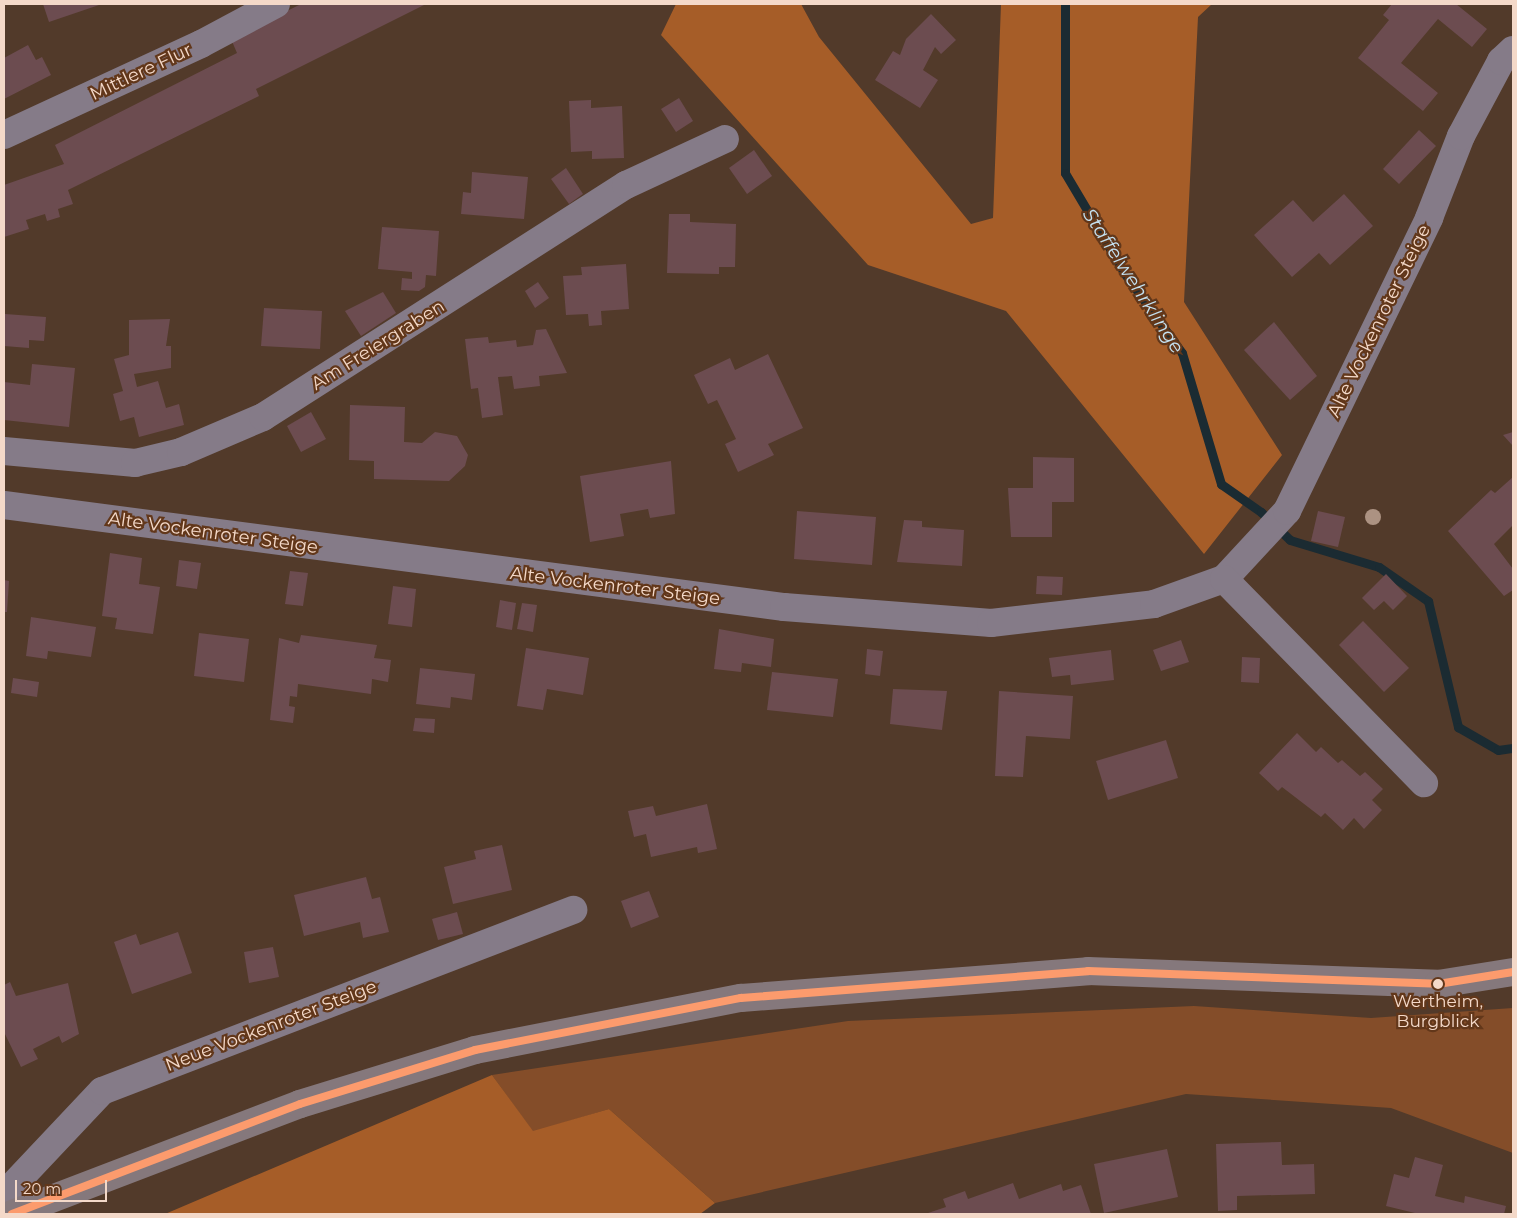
<!DOCTYPE html>
<html>
<head>
<meta charset="utf-8">
<style>
	body { margin:0 }
	#map { position:relative; width:1517px; height:1218px; overflow:hidden; background:#523a2a; font-family:Montserrat,sans-serif }
	div>[style] { position:absolute }
	[style*='--x'] { left:calc(var(--x)*1px); top:calc(var(--y)*1px); width:calc(var(--w)*1px); rotate:calc(var(--a)*1deg) }
	.green>* { inset:0; background:#844d29 }
	.forest>* { inset:0; background:#a65d28 }
	.stream>* { height:9px; margin:-4.5px; padding:0 4.5px; transform-origin:4.5px; border-radius:4.5px; background:#1b2b32 }
	.building>* { inset:0; background:#6c4c50 }
	.minor>* { height:28px; margin:-14px; padding:0 14px; transform-origin:14px; border-radius:14px; background:#857b88 }
	.major>* { height:28px; margin:-14px; padding:0 14px; transform-origin:14px; border-radius:14px; background:#85787c }
	.bus-1>* { height:8px; margin:-4px; padding:0 4px; transform-origin:4px; border-radius:4px; background:#fc9b6d }
	.trees>* { width:16px; height:16px; margin:-8px; border-radius:50%; background:#ac9282 }
	.dots>* { width:14px; height:14px; translate:-50% -50%; box-sizing:border-box; border:2px solid #62371a; border-radius:50% }
	span { translate:-50% -50%; white-space:nowrap; text-align:center; line-height:1.15; -webkit-text-stroke:4.5px #62371a; paint-order:stroke }
	.bus-label { font-size:17px; color:#f4d9c9 }
	.street-label { font-size:18px; color:#f4d9c9 }
	.water-label { font-size:19px; color:#c4e1f1; font-style:italic }
	.frame { position:absolute; inset:0; border:5px solid #f4d9c9; pointer-events:none }
	.scale { position:absolute; left:15px; top:1180px; width:92px; height:22px; box-sizing:border-box; border:2px solid #f4d9c9; border-top:0; padding-left:6px; font-size:15px; line-height:18px; white-space:nowrap; color:#f4d9c9; -webkit-text-stroke:4px #62371a; paint-order:stroke }
</style>
</head>
<body>
<div id="map">
	<div class="green">
		<i style="clip-path:polygon(1194px 1006px,1371px 1018px,1513px 1008px,1513px 1153px,1391px 1108px,1186px 1094px,715px 1203px,609px 1109px,533px 1132px,492px 1075px,848px 1021px)"></i>
	</div>
	<div class="forest">
		<i style="clip-path:polygon(676px 4px,801px 4px,819px 37px,971px 224px,993px 218px,1001px 4px,1212px 4px,1198px 17px,1184px 302px,1282px 455px,1204px 554px,1006px 311px,868px 265px,661px 35px)"></i>
		<i style="clip-path:polygon(492px 1075px,533px 1131px,609px 1109px,715px 1203px,700px 1214px,165px 1214px)"></i>
	</div>
	<div class="stream">
		<i style="--x:1065;--y:4;--w:169;--a:90"></i>
		<i style="--x:1065;--y:173;--w:117;--a:59.3"></i>
		<i style="--x:1125;--y:274;--w:97;--a:54.2"></i>
		<i style="--x:1182;--y:353;--w:137;--a:73.4"></i>
		<i style="--x:1221;--y:484;--w:49;--a:35"></i>
		<i style="--x:1261;--y:512;--w:40;--a:44"></i>
		<i style="--x:1290;--y:540;--w:93;--a:16.9"></i>
		<i style="--x:1379;--y:567;--w:60;--a:34.8"></i>
		<i style="--x:1428;--y:601;--w:130;--a:76.6"></i>
		<i style="--x:1458;--y:727;--w:46;--a:29.9"></i>
		<i style="--x:1498;--y:750;--w:15;--a:-8"></i>
	</div>
	<div class="building">
		<i style="clip-path:polygon(43px 4px,102px 4px,49px 22px)"></i>
		<i style="clip-path:polygon(301px 4px,426px 4px,256px 89px,259px 96px,68px 190px,73px 204px,58px 209px,60px 217px,47px 221px,45px 214px,26px 220px,29px 229px,4px 237px,4px 185px,64px 164px,55px 145px,237px 53px,231px 39px)"></i>
		<i style="clip-path:polygon(1392px 4px,1456px 4px,1487px 29px,1472px 47px,1438px 19px,1401px 63px,1438px 93px,1423px 111px,1358px 58px,1389px 20px,1383px 15px)"></i>
		<i style="clip-path:polygon(931px 14px,956px 40px,941px 54px,935px 47px,923px 70px,938px 80px,920px 108px,875px 80px,893px 51px,900px 55px,906px 39px)"></i>
		<i style="clip-path:polygon(28px 45px,36px 60px,42px 57px,51px 75px,4px 99px,4px 58px)"></i>
		<i style="clip-path:polygon(679px 98px,693px 121px,676px 132px,661px 109px)"></i>
		<i style="clip-path:polygon(591px 100px,591px 108px,622px 106px,624px 158px,592px 159px,592px 151px,571px 152px,569px 101px)"></i>
		<i style="clip-path:polygon(1419px 130px,1436px 146px,1399px 184px,1383px 169px)"></i>
		<i style="clip-path:polygon(754px 150px,772px 176px,747px 194px,729px 168px)"></i>
		<i style="clip-path:polygon(566px 168px,583px 194px,569px 204px,551px 179px)"></i>
		<i style="clip-path:polygon(472px 172px,528px 177px,524px 219px,461px 214px,463px 192px,471px 193px)"></i>
		<i style="clip-path:polygon(1344px 194px,1373px 226px,1330px 265px,1319px 253px,1292px 277px,1254px 235px,1293px 200px,1313px 222px)"></i>
		<i style="clip-path:polygon(669px 214px,690px 214px,690px 222px,736px 224px,735px 267px,719px 267px,719px 274px,667px 273px)"></i>
		<i style="clip-path:polygon(382px 227px,439px 231px,436px 276px,426px 275px,425px 287px,419px 291px,401px 290px,402px 278px,412px 279px,412px 272px,378px 269px)"></i>
		<i style="clip-path:polygon(626px 264px,629px 309px,601px 311px,602px 325px,589px 326px,588px 314px,566px 315px,563px 276px,582px 275px,581px 267px)"></i>
		<i style="clip-path:polygon(538px 282px,549px 298px,535px 308px,525px 291px)"></i>
		<i style="clip-path:polygon(383px 292px,396px 313px,361px 336px,345px 311px)"></i>
		<i style="clip-path:polygon(264px 308px,322px 311px,320px 349px,261px 346px)"></i>
		<i style="clip-path:polygon(5px 314px,46px 317px,44px 341px,29px 340px,29px 348px,4px 346px)"></i>
		<i style="clip-path:polygon(170px 319px,166px 346px,171px 346px,171px 368px,134px 374px,137px 387px,158px 381px,166px 408px,179px 404px,184px 425px,139px 437px,134px 417px,120px 421px,113px 394px,123px 391px,114px 359px,129px 355px,129px 320px)"></i>
		<i style="clip-path:polygon(1274px 322px,1317px 376px,1290px 400px,1244px 350px)"></i>
		<i style="clip-path:polygon(546px 329px,567px 373px,539px 376px,540px 386px,514px 389px,512px 376px,498px 377px,503px 415px,482px 418px,478px 388px,471px 389px,465px 339px,488px 337px,489px 343px,516px 340px,517px 347px,533px 345px,536px 330px)"></i>
		<i style="clip-path:polygon(768px 354px,803px 428px,768px 444px,774px 455px,738px 472px,725px 444px,736px 439px,717px 400px,708px 404px,694px 375px,730px 358px,735px 370px)"></i>
		<i style="clip-path:polygon(32px 364px,75px 368px,69px 427px,4px 420px,4px 382px,30px 385px)"></i>
		<i style="clip-path:polygon(350px 405px,405px 407px,404px 442px,422px 443px,435px 432px,457px 436px,468px 455px,465px 466px,449px 481px,374px 479px,374px 461px,349px 460px)"></i>
		<i style="clip-path:polygon(311px 412px,326px 439px,301px 452px,287px 426px)"></i>
		<i style="clip-path:polygon(1513px 432px,1513px 446px,1503px 435px)"></i>
		<i style="clip-path:polygon(1033px 457px,1074px 458px,1074px 502px,1052px 502px,1052px 537px,1011px 537px,1008px 488px,1033px 488px)"></i>
		<i style="clip-path:polygon(671px 461px,675px 514px,650px 518px,648px 509px,620px 514px,624px 536px,590px 542px,580px 476px)"></i>
		<i style="clip-path:polygon(1513px 477px,1513px 525px,1494px 544px,1513px 569px,1513px 590px,1504px 596px,1448px 531px,1491px 490px,1495px 493px)"></i>
		<i style="clip-path:polygon(797px 511px,876px 517px,872px 565px,794px 559px)"></i>
		<i style="clip-path:polygon(1318px 511px,1345px 517px,1338px 547px,1311px 541px)"></i>
		<i style="clip-path:polygon(904px 520px,922px 521px,922px 527px,964px 530px,962px 566px,897px 562px)"></i>
		<i style="clip-path:polygon(110px 553px,142px 558px,139px 584px,160px 587px,153px 634px,115px 629px,117px 618px,102px 616px)"></i>
		<i style="clip-path:polygon(179px 560px,201px 563px,197px 589px,176px 586px)"></i>
		<i style="clip-path:polygon(290px 571px,308px 573px,303px 606px,285px 604px)"></i>
		<i style="clip-path:polygon(1386px 574px,1407px 596px,1393px 610px,1384px 601px,1374px 610px,1362px 598px)"></i>
		<i style="clip-path:polygon(1037px 576px,1063px 577px,1062px 595px,1036px 594px)"></i>
		<i style="clip-path:polygon(4px 580px,9px 581px,7px 612px,4px 612px)"></i>
		<i style="clip-path:polygon(393px 586px,416px 589px,412px 627px,388px 624px)"></i>
		<i style="clip-path:polygon(500px 600px,516px 603px,512px 630px,496px 627px)"></i>
		<i style="clip-path:polygon(522px 603px,537px 605px,533px 632px,517px 629px)"></i>
		<i style="clip-path:polygon(31px 617px,96px 627px,91px 657px,48px 651px,47px 659px,26px 656px)"></i>
		<i style="clip-path:polygon(1363px 621px,1409px 668px,1384px 692px,1339px 645px)"></i>
		<i style="clip-path:polygon(719px 629px,774px 639px,771px 667px,742px 663px,741px 672px,714px 669px)"></i>
		<i style="clip-path:polygon(199px 633px,249px 639px,244px 682px,194px 676px)"></i>
		<i style="clip-path:polygon(301px 635px,377px 645px,374px 658px,391px 660px,388px 682px,372px 679px,371px 694px,298px 684px,297px 697px,290px 696px,289px 706px,295px 707px,293px 723px,270px 720px,279px 638px,299px 643px)"></i>
		<i style="clip-path:polygon(1181px 640px,1189px 662px,1161px 671px,1153px 650px)"></i>
		<i style="clip-path:polygon(526px 648px,589px 658px,583px 695px,547px 689px,543px 710px,517px 706px)"></i>
		<i style="clip-path:polygon(867px 649px,883px 651px,880px 676px,865px 674px)"></i>
		<i style="clip-path:polygon(1111px 650px,1114px 680px,1071px 685px,1070px 675px,1052px 677px,1049px 658px)"></i>
		<i style="clip-path:polygon(1242px 657px,1260px 658px,1259px 683px,1241px 682px)"></i>
		<i style="clip-path:polygon(420px 668px,475px 674px,472px 700px,451px 697px,450px 708px,416px 704px)"></i>
		<i style="clip-path:polygon(772px 672px,838px 679px,833px 717px,767px 710px)"></i>
		<i style="clip-path:polygon(13px 678px,39px 682px,37px 697px,11px 693px)"></i>
		<i style="clip-path:polygon(893px 689px,947px 691px,942px 730px,890px 724px)"></i>
		<i style="clip-path:polygon(999px 691px,1073px 696px,1070px 739px,1026px 736px,1023px 777px,995px 776px)"></i>
		<i style="clip-path:polygon(415px 718px,435px 719px,434px 733px,413px 731px)"></i>
		<i style="clip-path:polygon(1297px 733px,1316px 752px,1321px 747px,1338px 763px,1342px 760px,1360px 776px,1365px 772px,1383px 789px,1372px 800px,1382px 810px,1364px 829px,1354px 818px,1343px 830px,1325px 813px,1321px 817px,1282px 787px,1278px 791px,1259px 773px)"></i>
		<i style="clip-path:polygon(1166px 740px,1178px 778px,1108px 800px,1096px 761px)"></i>
		<i style="clip-path:polygon(707px 804px,717px 849px,698px 853px,697px 847px,651px 857px,646px 834px,634px 837px,628px 811px,653px 806px,656px 816px)"></i>
		<i style="clip-path:polygon(502px 845px,512px 890px,453px 904px,444px 867px,476px 859px,474px 851px)"></i>
		<i style="clip-path:polygon(366px 877px,372px 899px,380px 897px,389px 932px,363px 938px,360px 922px,304px 936px,294px 895px)"></i>
		<i style="clip-path:polygon(649px 891px,659px 917px,631px 928px,621px 901px)"></i>
		<i style="clip-path:polygon(457px 912px,463px 934px,438px 940px,432px 919px)"></i>
		<i style="clip-path:polygon(178px 932px,192px 973px,132px 994px,114px 942px,136px 934px,140px 945px)"></i>
		<i style="clip-path:polygon(273px 947px,279px 977px,249px 983px,244px 952px)"></i>
		<i style="clip-path:polygon(10px 982px,16px 996px,68px 983px,79px 1034px,62px 1043px,59px 1036px,33px 1049px,38px 1059px,21px 1067px,4px 1032px,4px 985px)"></i>
		<i style="clip-path:polygon(1281px 1142px,1282px 1165px,1314px 1164px,1315px 1194px,1237px 1196px,1237px 1210px,1218px 1211px,1216px 1144px)"></i>
		<i style="clip-path:polygon(1167px 1149px,1178px 1197px,1104px 1213px,1094px 1164px)"></i>
		<i style="clip-path:polygon(1415px 1157px,1443px 1165px,1435px 1196px,1464px 1203px,1465px 1196px,1506px 1206px,1504px 1214px,1419px 1214px,1386px 1206px,1394px 1174px,1409px 1178px)"></i>
		<i style="clip-path:polygon(1013px 1183px,1019px 1199px,1061px 1184px,1063px 1191px,1081px 1185px,1091px 1214px,925px 1214px,946px 1207px,943px 1199px,965px 1191px,968px 1199px)"></i>
	</div>
	<div class="minor">
		<i style="--x:4;--y:135;--w:217;--a:-24.8"></i>
		<i style="--x:201;--y:44;--w:85;--a:-28.1"></i>
		<i style="--x:4;--y:451;--w:132;--a:5.2"></i>
		<i style="--x:135;--y:463;--w:47;--a:-13.4"></i>
		<i style="--x:181;--y:452;--w:89;--a:-23.1"></i>
		<i style="--x:263;--y:417;--w:431;--a:-32.6"></i>
		<i style="--x:626;--y:185;--w:109;--a:-24.9"></i>
		<i style="--x:4;--y:505;--w:787;--a:7.45"></i>
		<i style="--x:784;--y:607;--w:208;--a:4.4"></i>
		<i style="--x:991;--y:623;--w:164;--a:-6.6"></i>
		<i style="--x:1154;--y:604;--w:74;--a:-19.7"></i>
		<i style="--x:1224;--y:579;--w:93;--a:-47.2"></i>
		<i style="--x:1287;--y:511;--w:326;--a:-64.1"></i>
		<i style="--x:1429;--y:218;--w:88;--a:-68.7"></i>
		<i style="--x:1461;--y:136;--w:85;--a:-61.9"></i>
		<i style="--x:1501;--y:61;--w:16;--a:-43"></i>
		<i style="--x:1224;--y:579;--w:286;--a:45.6"></i>
		<i style="--x:4;--y:1195;--w:143;--a:-46.7"></i>
		<i style="--x:102;--y:1091;--w:505;--a:-21.02"></i>
	</div>
	<div class="major">
		<i style="--x:12;--y:1214;--w:308;--a:-20.9"></i>
		<i style="--x:300;--y:1104;--w:183;--a:-17.1"></i>
		<i style="--x:475;--y:1050;--w:271;--a:-11.1"></i>
		<i style="--x:741;--y:998;--w:348;--a:-4.4"></i>
		<i style="--x:1088;--y:971;--w:350;--a:2.1"></i>
		<i style="--x:1438;--y:984;--w:76;--a:-9.1"></i>
	</div>
	<div class="bus-1">
		<i style="--x:12;--y:1214;--w:308;--a:-20.9"></i>
		<i style="--x:300;--y:1104;--w:183;--a:-17.1"></i>
		<i style="--x:475;--y:1050;--w:271;--a:-11.1"></i>
		<i style="--x:741;--y:998;--w:348;--a:-4.4"></i>
		<i style="--x:1088;--y:971;--w:350;--a:2.1"></i>
		<i style="--x:1438;--y:984;--w:76;--a:-9.1"></i>
	</div>
	<div class="trees">
		<i style="left:1373px;top:517px"></i>
	</div>
	<div class="dots">
		<i style="left:1438px;top:984px;background:#f4d9c9"></i>
	</div>
	<div class="bus-label">
		<span style="left:1438px;top:1012px">Wertheim,<br>Burgblick</span>
	</div>
	<div class="street-label">
		<span style="left:141px;top:72px;rotate:-25deg">Mittlere Flur</span>
		<span style="left:1379px;top:321px;rotate:-64deg">Alte Vockenroter Steige</span>
		<span style="left:378px;top:345px;rotate:-32deg">Am Freiergraben</span>
		<span style="left:213px;top:533px;rotate:8deg">Alte Vockenroter Steige</span>
		<span style="left:615px;top:586px;rotate:7deg">Alte Vockenroter Steige</span>
		<span style="left:271px;top:1026px;rotate:-21deg">Neue Vockenroter Steige</span>
	</div>
	<div class="water-label">
		<span style="left:1133px;top:281px;rotate:57deg">Staffelwehrklinge</span>
	</div>
	<div class="frame"></div>
	<div class="scale">20 m</div>
</div>
</body>
</html>
